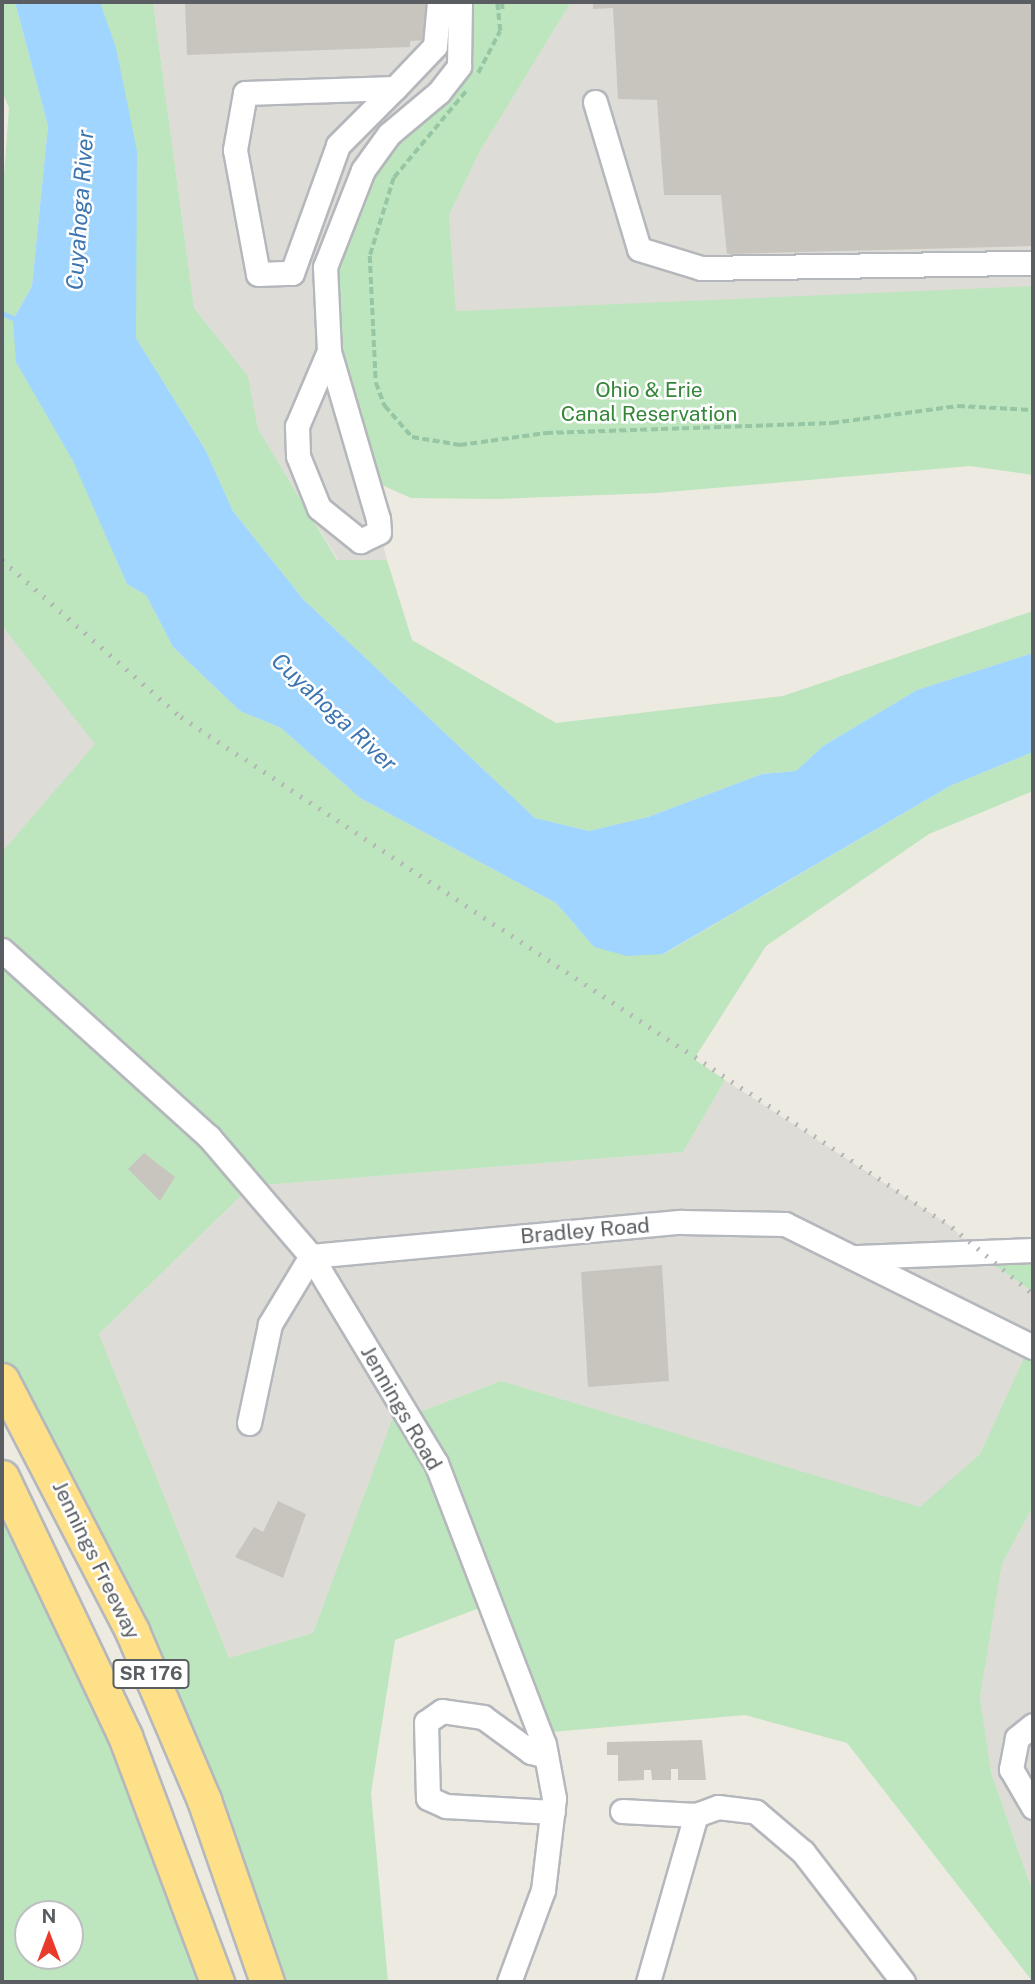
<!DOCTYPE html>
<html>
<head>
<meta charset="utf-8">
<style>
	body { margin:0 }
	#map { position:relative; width:1035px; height:1984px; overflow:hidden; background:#edeae1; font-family:"Public Sans",sans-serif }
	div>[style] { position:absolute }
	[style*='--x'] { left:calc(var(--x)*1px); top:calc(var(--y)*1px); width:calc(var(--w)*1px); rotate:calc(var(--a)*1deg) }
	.industrial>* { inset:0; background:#dedcd6 }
	.green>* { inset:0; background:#bde5be }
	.water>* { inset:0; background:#9fd5ff }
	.stream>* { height:5px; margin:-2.5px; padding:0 2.5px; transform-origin:2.5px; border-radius:2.5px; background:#9fd5ff }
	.building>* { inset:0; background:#c8c5bf }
	.path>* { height:3.5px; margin-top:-1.75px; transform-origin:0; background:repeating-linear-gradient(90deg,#96c6a4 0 7px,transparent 0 10.5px) }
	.roads { filter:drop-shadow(2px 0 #b4b7bc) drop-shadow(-2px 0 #b4b7bc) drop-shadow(0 2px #b4b7bc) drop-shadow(0 -2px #b4b7bc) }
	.minor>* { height:23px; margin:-11.5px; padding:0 11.5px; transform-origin:11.5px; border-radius:11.5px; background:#fff }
	.highway>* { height:33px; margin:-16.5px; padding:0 16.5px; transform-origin:16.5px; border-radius:16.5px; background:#fde088 }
	.rail>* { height:5px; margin-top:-2.5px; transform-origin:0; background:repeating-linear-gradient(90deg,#b3b4b4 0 2px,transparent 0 11px) }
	span { translate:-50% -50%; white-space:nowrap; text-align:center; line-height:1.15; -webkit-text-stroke:5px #fff; paint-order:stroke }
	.shield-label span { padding:2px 5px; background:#fff; border:2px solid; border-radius:5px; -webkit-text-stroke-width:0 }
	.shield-label { font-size:19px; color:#5a5e62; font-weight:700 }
	.park-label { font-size:21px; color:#358639 }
	.street-label { font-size:21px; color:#5a5e62 }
	.water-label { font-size:23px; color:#3d75b0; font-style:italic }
	.frame { position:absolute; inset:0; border:4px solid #5a5e62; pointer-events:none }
	.north { position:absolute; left:14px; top:1900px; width:70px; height:70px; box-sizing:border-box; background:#fff; border:2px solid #bdbfc0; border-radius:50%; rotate:0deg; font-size:19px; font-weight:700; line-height:28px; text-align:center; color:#5a5e62 }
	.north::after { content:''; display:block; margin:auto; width:24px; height:32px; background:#e93b2b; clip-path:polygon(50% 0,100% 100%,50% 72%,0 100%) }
</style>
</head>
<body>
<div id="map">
	<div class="industrial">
		<i style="clip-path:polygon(153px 2px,460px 2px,373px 504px,387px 560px,338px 560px,258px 430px,248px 376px,194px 308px)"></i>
		<i style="clip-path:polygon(571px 2px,1033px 2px,1033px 288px,456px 311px,449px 215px,480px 151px)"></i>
		<i style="clip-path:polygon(2px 626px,96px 744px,2px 852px)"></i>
		<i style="clip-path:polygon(725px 1080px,952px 1227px,975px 1252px,1033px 1292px,1033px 1338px,980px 1454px,920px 1508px,501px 1381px,409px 1416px,399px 1402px,313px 1633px,229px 1658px,99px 1334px,251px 1186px,683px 1152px)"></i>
		<i style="clip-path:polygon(1033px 1506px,1033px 1893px,991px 1772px,980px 1697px,1002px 1564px)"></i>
	</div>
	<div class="green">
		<i style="clip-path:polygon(2px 2px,15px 2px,48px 126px,32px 286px,13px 320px,127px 584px,146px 595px,173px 647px,240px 711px,281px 728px,360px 798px,556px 903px,594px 947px,664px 954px,950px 786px,1033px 752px,1033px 791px,929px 834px,766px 946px,694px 1059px,725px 1080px,683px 1152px,251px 1186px,99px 1334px,229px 1658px,313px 1633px,399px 1401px,409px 1416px,501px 1381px,920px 1507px,980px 1454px,1033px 1338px,1033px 1506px,1002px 1564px,980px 1697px,991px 1772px,1033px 1893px,1033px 1982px,847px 1743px,745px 1715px,540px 1733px,490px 1604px,395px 1640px,371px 1793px,388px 1982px,267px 1982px,237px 1891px,2px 1380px,2px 852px,95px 744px,2px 626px,2px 202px,9px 108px,2px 91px)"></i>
		<i style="clip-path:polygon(99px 2px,153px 2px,194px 308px,248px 376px,258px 429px,337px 560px,387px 560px,412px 640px,556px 723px,783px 696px,1033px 611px,1033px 653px,917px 690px,823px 746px,796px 771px,762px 774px,648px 817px,589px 831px,535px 818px,303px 599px,233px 511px,205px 449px,136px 338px,132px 254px)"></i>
		<i style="clip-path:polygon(460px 2px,571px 2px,480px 151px,449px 215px,456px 311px,1033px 286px,1033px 475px,970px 466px,656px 493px,498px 499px,411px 498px,375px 482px,329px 351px,333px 235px,459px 43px)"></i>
		<i style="clip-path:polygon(1033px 1250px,1033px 1292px,975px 1252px)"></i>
		<i style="clip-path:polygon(evenodd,2px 1477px,217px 1982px,2px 1982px,2px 1477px,28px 1914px,70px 1914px,70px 1956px,28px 1956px,28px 1914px)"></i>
	</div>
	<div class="water">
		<i style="clip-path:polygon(15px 2px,100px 2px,116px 48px,137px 151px,136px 338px,205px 449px,233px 511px,303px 599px,535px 818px,589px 831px,648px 817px,762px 774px,796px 771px,823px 746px,917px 690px,1033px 653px,1033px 752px,950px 786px,663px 954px,627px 956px,594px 947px,556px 903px,360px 798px,281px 728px,240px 711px,173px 647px,146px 595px,127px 584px,73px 461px,16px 362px,13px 320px,32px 286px,48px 126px)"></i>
	</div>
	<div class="stream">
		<i style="--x:2;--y:313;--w:17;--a:25"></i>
	</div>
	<div class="building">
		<i style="clip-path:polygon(185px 2px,426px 2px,428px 40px,410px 41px,410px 47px,187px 55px)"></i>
		<i style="clip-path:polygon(593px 2px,1033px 2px,1033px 246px,727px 254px,721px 195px,664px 195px,657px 100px,618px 99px,613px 8px,593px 9px)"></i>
		<i style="clip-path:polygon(144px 1153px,175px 1177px,160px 1201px,128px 1169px)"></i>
		<i style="clip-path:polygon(662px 1265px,669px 1381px,588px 1387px,581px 1272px)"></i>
		<i style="clip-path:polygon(278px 1501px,306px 1514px,283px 1578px,235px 1557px,254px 1527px,263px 1532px)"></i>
		<i style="clip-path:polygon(702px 1740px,706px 1780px,678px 1780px,678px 1769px,671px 1769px,671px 1780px,652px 1780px,651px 1770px,644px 1770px,644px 1780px,618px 1781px,618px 1755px,607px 1755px,607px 1742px)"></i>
	</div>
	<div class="path">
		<i style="--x:502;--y:2;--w:9;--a:84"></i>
		<i style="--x:478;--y:73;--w:47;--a:-62.4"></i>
		<i style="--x:500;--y:31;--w:29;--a:-96"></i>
		<i style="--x:466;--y:92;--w:112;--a:129.9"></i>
		<i style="--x:394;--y:178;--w:82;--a:107.1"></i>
		<i style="--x:370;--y:256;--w:127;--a:87.3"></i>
		<i style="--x:376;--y:383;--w:25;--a:69"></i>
		<i style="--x:385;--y:406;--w:41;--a:48.9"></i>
		<i style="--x:412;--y:437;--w:49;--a:9.5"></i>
		<i style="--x:460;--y:445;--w:87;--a:-7.9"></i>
		<i style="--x:546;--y:433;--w:286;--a:-2"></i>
		<i style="--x:832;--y:423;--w:127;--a:-7.7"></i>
		<i style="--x:958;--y:406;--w:75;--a:3.1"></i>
	</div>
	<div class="roads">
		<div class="minor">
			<i style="--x:395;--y:88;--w:150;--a:178.1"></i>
			<i style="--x:245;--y:93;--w:58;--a:100"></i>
			<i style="--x:235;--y:150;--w:126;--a:79.5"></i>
			<i style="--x:258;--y:274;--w:34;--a:-2"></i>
			<i style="--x:292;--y:273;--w:136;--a:-70.2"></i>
			<i style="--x:338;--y:145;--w:81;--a:-45"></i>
			<i style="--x:395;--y:88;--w:58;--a:-46.4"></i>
			<i style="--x:435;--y:46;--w:44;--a:-84.8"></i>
			<i style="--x:595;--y:102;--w:153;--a:73.3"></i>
			<i style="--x:639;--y:249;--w:65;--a:17"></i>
			<i style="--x:701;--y:268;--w:332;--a:-0.9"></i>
			<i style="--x:329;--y:351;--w:82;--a:113.1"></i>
			<i style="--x:297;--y:426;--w:30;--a:88"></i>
			<i style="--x:298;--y:456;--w:56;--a:68"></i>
			<i style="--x:319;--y:508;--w:53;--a:38.8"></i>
			<i style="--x:360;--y:541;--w:21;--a:-25"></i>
			<i style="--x:379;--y:532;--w:13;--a:-94"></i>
			<i style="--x:378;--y:519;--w:175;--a:-106.3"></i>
			<i style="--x:329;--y:351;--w:84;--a:-92.7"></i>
			<i style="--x:325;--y:267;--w:104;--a:-68.6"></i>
			<i style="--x:363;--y:170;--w:44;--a:-54.2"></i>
			<i style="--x:389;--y:134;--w:65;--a:-40"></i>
			<i style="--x:439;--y:92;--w:33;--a:-52"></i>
			<i style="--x:459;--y:66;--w:64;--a:-89.1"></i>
			<i style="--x:2;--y:950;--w:279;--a:42.1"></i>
			<i style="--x:209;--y:1137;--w:157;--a:49.4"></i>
			<i style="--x:311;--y:1256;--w:242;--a:58.9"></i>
			<i style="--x:436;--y:1463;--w:301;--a:69"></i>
			<i style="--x:544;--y:1744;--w:55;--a:79.5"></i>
			<i style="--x:554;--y:1798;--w:93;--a:96.8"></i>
			<i style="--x:543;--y:1890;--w:98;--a:110.3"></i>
			<i style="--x:311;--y:1256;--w:372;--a:-5.3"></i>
			<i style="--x:681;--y:1222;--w:104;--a:1.1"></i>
			<i style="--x:785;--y:1224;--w:277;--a:26.4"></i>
			<i style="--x:858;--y:1257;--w:175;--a:-2.3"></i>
			<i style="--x:249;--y:1423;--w:101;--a:-78"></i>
			<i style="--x:270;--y:1324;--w:79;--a:-58.9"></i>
			<i style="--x:1033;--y:1725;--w:21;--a:141"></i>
			<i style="--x:1017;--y:1738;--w:32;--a:101"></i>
			<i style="--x:1011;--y:1769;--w:44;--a:59.9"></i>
			<i style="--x:546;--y:1756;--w:16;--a:-165"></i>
			<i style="--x:531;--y:1752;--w:59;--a:-143.9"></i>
			<i style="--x:483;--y:1717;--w:41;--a:-171.7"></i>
			<i style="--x:442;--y:1711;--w:19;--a:145"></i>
			<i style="--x:426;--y:1722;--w:76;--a:88.5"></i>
			<i style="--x:428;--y:1798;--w:20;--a:24"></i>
			<i style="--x:446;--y:1806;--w:107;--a:3.2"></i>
			<i style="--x:622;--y:1811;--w:74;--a:3.1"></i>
			<i style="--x:696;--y:1815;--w:23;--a:-20"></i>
			<i style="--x:718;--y:1807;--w:38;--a:7"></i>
			<i style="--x:756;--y:1812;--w:62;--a:40.4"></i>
			<i style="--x:803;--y:1852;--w:164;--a:52.4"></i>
			<i style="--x:648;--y:1982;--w:174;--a:-74"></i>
		</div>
		<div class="highway">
			<i style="--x:2;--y:1380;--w:283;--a:62.6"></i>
			<i style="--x:132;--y:1631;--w:184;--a:66.9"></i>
			<i style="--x:204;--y:1800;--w:193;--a:70.9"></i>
			<i style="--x:2;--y:1477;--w:287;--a:64.6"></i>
			<i style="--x:125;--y:1736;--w:263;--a:69.5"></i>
		</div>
	</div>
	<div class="rail">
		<i style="--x:2;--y:560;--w:238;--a:41.3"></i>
		<i style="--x:181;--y:717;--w:924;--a:33.48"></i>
		<i style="--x:952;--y:1227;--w:105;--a:39.6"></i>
	</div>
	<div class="shield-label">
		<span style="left:151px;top:1674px">SR 176</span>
	</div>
	<div class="park-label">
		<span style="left:649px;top:402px">Ohio &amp; Erie<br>Canal Reservation</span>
	</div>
	<div class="street-label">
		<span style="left:585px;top:1231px;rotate:-5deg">Bradley Road</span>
		<span style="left:401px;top:1408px;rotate:60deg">Jennings Road</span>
		<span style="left:96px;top:1560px;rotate:64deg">Jennings Freeway</span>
	</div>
	<div class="water-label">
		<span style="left:80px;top:210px;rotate:-86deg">Cuyahoga River</span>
		<span style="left:334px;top:712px;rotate:43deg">Cuyahoga River</span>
	</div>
	<div class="frame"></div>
	<div class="north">N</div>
</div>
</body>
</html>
